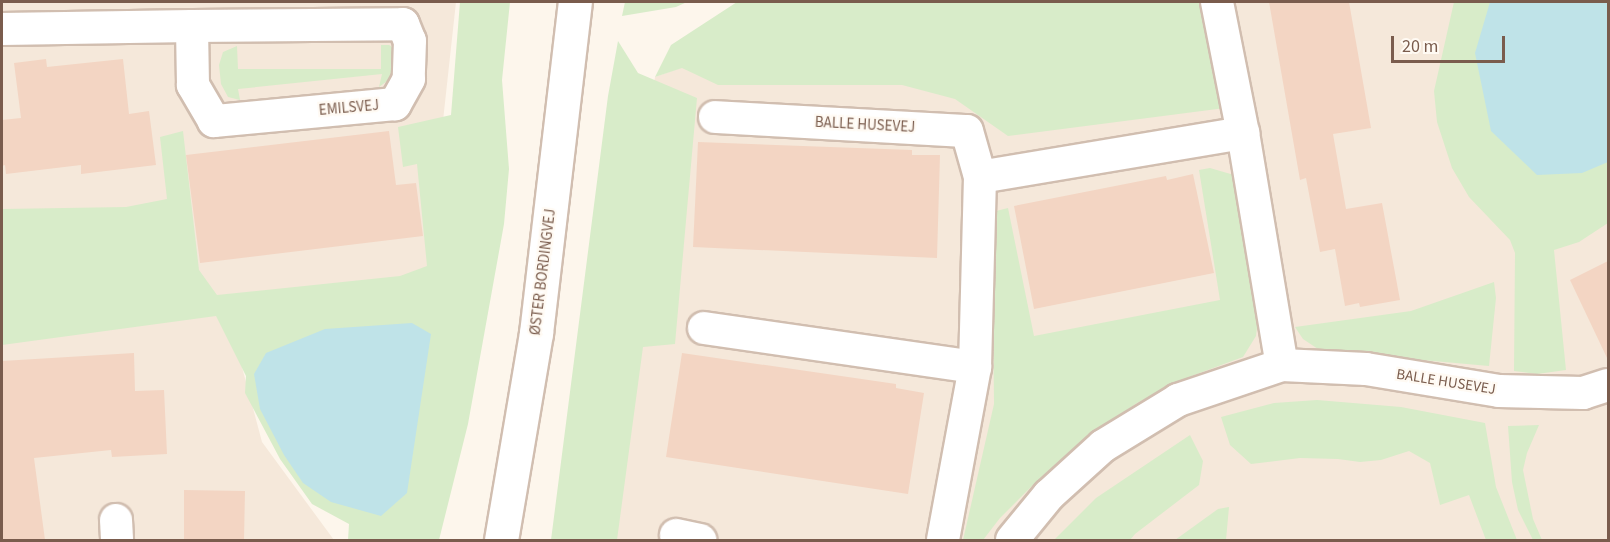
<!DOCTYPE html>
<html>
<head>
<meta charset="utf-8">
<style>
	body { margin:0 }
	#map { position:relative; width:1610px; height:542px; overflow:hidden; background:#fdf6ec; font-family:"Source Sans 3",sans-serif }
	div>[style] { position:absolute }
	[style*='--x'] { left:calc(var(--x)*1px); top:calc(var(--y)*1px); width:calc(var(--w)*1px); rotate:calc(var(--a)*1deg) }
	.residential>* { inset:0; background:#f5e8da }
	.green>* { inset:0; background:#d8ecc9 }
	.water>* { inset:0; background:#bfe3e8 }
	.building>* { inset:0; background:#f3d5c3 }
	.roads { filter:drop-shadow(2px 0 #d1beb0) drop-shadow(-2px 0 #d1beb0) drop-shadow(0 2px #d1beb0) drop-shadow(0 -2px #d1beb0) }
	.minor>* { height:32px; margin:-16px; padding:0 16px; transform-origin:16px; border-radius:16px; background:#fff }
	.tertiary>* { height:33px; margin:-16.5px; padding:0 16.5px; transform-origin:16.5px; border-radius:16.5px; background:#fff }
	span { translate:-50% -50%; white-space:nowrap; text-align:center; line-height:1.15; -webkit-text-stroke:4.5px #fffaf3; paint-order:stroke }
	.street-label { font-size:15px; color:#7a5c4d }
	.frame { position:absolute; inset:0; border:3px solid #7a5c4d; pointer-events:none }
	.scale { position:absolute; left:1391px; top:36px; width:114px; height:27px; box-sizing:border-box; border:3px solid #7a5c4d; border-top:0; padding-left:8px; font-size:18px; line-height:21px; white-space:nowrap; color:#7a5c4d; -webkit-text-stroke:4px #fffaf3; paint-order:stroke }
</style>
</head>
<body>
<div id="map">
	<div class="residential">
		<i style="clip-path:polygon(2px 2px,456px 2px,426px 276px,223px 296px,262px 442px,334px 540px,2px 540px)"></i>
		<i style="clip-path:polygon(861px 2px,1608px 2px,1608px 540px,589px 540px,655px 77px)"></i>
	</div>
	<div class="green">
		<i style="clip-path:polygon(460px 2px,510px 2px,502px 80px,509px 169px,504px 224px,468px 424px,439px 540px,348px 540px,349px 524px,312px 504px,280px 459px,245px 393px,246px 376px,216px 316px,2px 345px,2px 209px,126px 207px,167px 199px,160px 137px,183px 131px,199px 270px,217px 295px,400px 276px,427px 266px,417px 164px,403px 167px,398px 127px,451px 115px)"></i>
		<i style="clip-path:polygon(625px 2px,687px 2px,676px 7px,622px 16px)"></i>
		<i style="clip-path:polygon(737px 2px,1202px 2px,1225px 108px,1008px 136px,955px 99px,902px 85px,718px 85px,682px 68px,655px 77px,671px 45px)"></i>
		<i style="clip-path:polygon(1454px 2px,1608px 2px,1608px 223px,1579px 242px,1554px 250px,1566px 370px,1537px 374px,1514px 371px,1515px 253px,1510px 240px,1469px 197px,1452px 168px,1437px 122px,1434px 91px)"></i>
		<i style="clip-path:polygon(618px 41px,638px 73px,697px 98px,675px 344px,643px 347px,617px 540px,551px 540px,608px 96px)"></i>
		<i style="clip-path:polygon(381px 45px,389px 45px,399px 51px,394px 76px,379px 87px,382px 74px,238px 89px,240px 100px,228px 97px,221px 84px,219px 65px,223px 52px,237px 46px,238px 69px,381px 69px)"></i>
		<i style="clip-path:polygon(1210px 168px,1234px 175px,1258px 319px,1256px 336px,1243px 357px,1189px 377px,1137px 403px,1082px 441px,1036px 482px,1000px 518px,983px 540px,963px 540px,994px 404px,992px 212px,1008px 208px,1034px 336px,1220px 300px,1199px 170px)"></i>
		<i style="clip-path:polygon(1494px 282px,1496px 298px,1489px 366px,1321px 351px,1303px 339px,1295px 327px,1411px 311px)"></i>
		<i style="clip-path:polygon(1317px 400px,1401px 407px,1485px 423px,1496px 487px,1517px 540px,1486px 540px,1469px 495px,1440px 505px,1430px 463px,1409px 451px,1381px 460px,1360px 462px,1338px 459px,1300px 458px,1251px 464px,1230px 445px,1221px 417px,1274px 403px)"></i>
		<i style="clip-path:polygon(1539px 425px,1527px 453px,1523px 470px,1533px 519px,1542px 540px,1533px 540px,1518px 510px,1512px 482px,1508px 426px)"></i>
		<i style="clip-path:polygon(1190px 435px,1203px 461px,1199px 485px,1135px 534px,1130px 540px,1054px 540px,1096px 498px)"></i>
		<i style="clip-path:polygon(1229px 507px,1226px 540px,1175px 540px,1218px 509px)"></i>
	</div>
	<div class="water">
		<i style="clip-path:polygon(1490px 2px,1608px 2px,1608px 162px,1582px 173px,1537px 175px,1491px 131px,1475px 53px)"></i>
		<i style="clip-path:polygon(412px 323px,431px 334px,407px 493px,381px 516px,331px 502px,303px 483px,284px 455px,260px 409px,254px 374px,266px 353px,325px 329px)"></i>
	</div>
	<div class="building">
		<i style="clip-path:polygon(1269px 2px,1349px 2px,1371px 128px,1333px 134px,1346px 209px,1382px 203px,1400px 300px,1360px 307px,1359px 303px,1345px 306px,1335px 249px,1320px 252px,1306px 178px,1300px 180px)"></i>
		<i style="clip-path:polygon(46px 59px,47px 67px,123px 59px,129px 114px,149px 111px,156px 165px,81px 174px,81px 165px,6px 174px,5px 165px,2px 166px,2px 120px,21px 118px,14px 63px)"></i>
		<i style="clip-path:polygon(389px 131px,396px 185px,416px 183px,423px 236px,200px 263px,186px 155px)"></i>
		<i style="clip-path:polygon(698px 142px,912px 150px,912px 155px,940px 155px,937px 258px,693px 247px)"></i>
		<i style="clip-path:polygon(1193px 174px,1214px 273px,1034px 309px,1014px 206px,1166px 176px,1167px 180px)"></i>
		<i style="clip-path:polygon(1608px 261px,1608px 360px,1570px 280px)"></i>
		<i style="clip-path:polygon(134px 353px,135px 391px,164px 390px,167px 454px,112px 457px,111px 450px,34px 458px,45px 540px,2px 540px,2px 361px)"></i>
		<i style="clip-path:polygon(682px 353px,896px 384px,896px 388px,924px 393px,908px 494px,666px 457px)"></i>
		<i style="clip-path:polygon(184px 490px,245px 491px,244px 540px,184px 540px)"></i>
	</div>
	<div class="roads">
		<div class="minor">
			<i style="--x:1217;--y:2;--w:134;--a:78.8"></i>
			<i style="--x:1243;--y:133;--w:235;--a:80.5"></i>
			<i style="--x:2;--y:29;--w:190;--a:-0.9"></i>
			<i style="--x:192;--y:26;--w:211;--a:-0.5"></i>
			<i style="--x:403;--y:24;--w:18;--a:68"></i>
			<i style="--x:410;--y:41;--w:38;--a:92"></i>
			<i style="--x:409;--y:79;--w:29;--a:119"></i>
			<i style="--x:395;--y:104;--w:182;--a:174.6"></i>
			<i style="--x:214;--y:121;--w:42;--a:-120.3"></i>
			<i style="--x:193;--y:85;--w:59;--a:-91"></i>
			<i style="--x:715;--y:117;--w:252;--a:3.2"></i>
			<i style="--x:967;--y:131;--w:48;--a:74.2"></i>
			<i style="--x:980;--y:177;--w:190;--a:91.5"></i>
			<i style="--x:975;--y:367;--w:176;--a:100.5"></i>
			<i style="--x:980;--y:177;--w:267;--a:-9.5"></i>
			<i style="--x:704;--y:328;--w:274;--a:8.2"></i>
			<i style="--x:116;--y:520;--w:20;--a:87"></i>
			<i style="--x:676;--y:535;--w:25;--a:12"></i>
			<i style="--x:1012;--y:540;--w:58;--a:-50.6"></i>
			<i style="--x:1049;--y:495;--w:73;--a:-42.2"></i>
			<i style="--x:1103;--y:446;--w:88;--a:-31.5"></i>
			<i style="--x:1178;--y:400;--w:110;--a:-18.6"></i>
			<i style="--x:1282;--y:365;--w:84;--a:2.7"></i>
			<i style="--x:1366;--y:369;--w:135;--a:9.4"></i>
			<i style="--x:1499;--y:391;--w:84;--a:1.4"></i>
			<i style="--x:1583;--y:393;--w:26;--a:-18"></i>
		</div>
		<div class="tertiary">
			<i style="--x:501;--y:540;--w:210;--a:-80.4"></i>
			<i style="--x:536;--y:333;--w:333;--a:-83.3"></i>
		</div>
	</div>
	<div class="street-label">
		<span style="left:349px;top:108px;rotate:-5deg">EMILSVEJ</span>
		<span style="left:865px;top:125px;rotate:3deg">BALLE HUSEVEJ</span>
		<span style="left:543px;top:272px;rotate:-83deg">ØSTER BORDINGVEJ</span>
		<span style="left:1446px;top:382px;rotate:9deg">BALLE HUSEVEJ</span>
	</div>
	<div class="frame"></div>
	<div class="scale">20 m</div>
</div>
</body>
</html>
